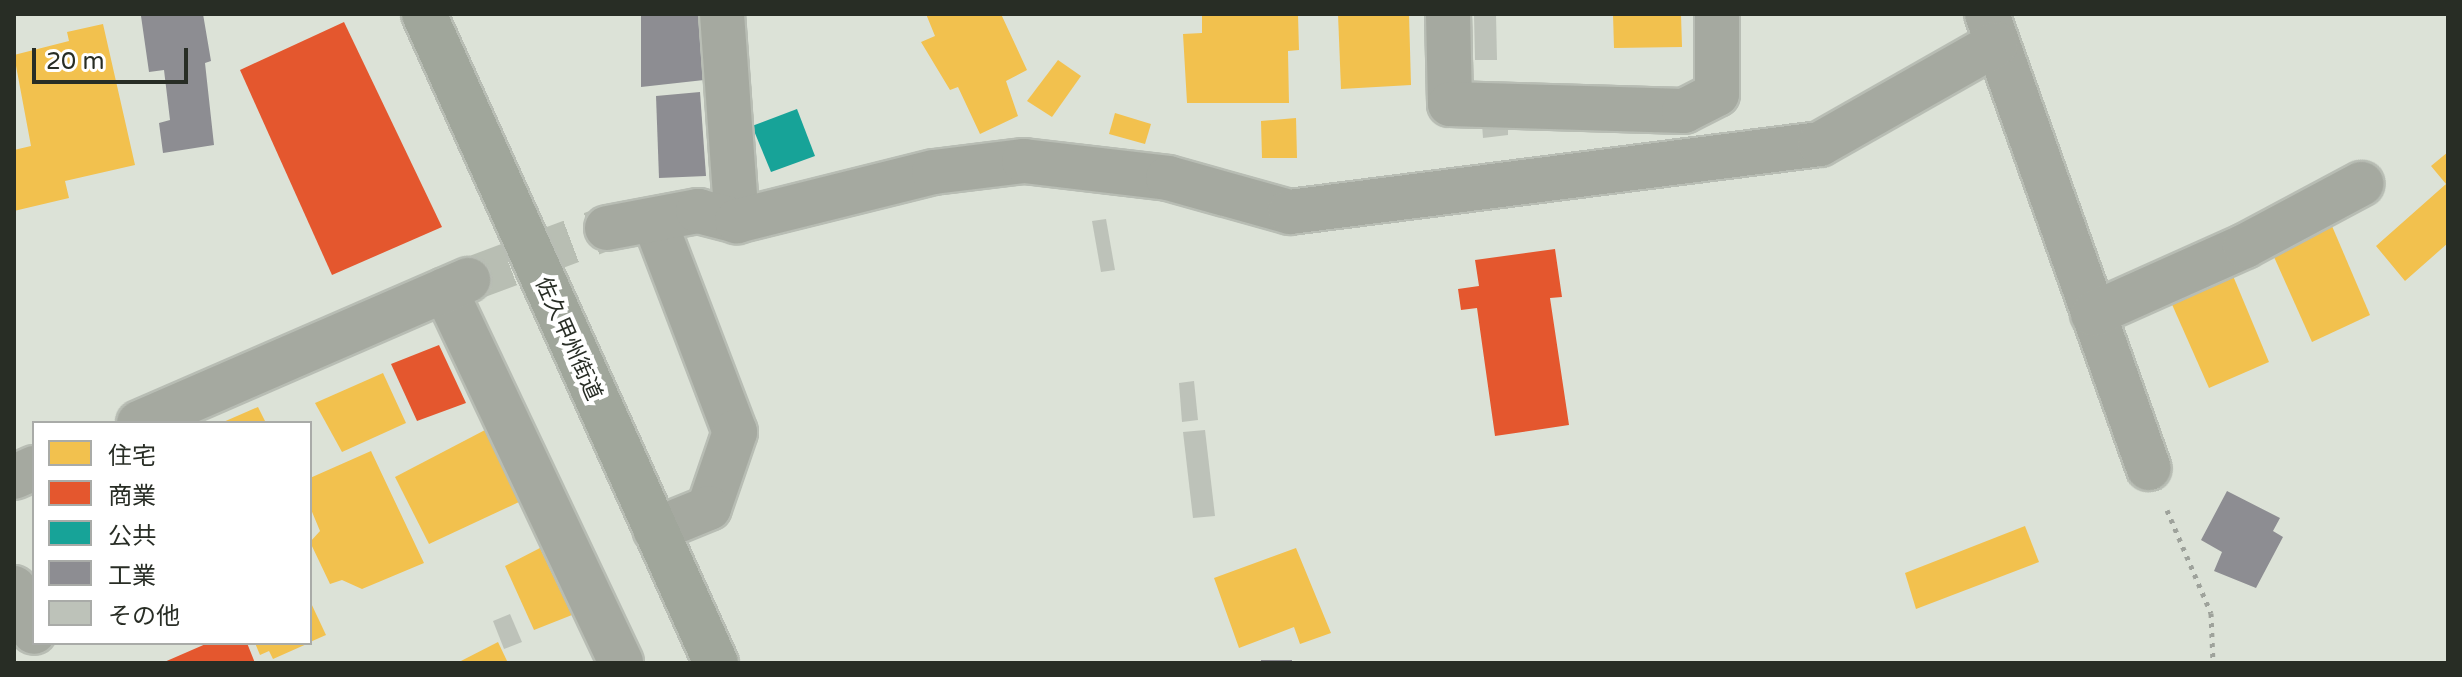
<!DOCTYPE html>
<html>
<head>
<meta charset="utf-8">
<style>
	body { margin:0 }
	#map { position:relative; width:2462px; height:677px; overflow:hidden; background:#dce2d7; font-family:"Varela Round","Noto Sans JP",sans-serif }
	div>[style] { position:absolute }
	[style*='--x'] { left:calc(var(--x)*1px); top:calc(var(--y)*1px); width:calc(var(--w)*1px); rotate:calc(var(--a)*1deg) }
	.homes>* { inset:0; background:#f2c14e }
	.shops>* { inset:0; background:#e4572e }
	.public>* { inset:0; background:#17a398 }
	.industry>* { inset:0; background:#8d8d92 }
	.building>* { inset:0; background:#bdc2b9 }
	.minor-tunnel>* { height:44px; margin-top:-22px; transform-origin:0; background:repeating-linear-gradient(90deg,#b8beb3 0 44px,transparent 0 66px) }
	.path>* { height:5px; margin-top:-2.5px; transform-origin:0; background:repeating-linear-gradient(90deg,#9ea29b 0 4px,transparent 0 10px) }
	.roads { filter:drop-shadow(2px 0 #b8bdb4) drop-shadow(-2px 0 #b8bdb4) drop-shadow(0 2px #b8bdb4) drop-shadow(0 -2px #b8bdb4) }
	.minor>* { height:44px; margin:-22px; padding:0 22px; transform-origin:22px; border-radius:22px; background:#a5a9a0 }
	.highway>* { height:44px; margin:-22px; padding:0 22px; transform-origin:22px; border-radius:22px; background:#a0a69b }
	span { translate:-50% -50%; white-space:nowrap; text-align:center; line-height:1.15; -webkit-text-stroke:8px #fff; paint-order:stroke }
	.street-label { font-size:22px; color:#282d25 }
	.frame { position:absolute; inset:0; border:16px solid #282d25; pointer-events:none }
	.legend { position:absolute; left:32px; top:421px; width:280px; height:224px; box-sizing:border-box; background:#fff; border:2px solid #a9aba8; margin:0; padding:10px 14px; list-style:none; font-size:24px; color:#282d25 }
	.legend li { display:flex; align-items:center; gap:16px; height:40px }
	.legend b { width:40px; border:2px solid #a9aba8 }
	.scale { position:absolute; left:32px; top:48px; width:156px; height:36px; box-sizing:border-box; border:4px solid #282d25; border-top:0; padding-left:10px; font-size:24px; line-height:28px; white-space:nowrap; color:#282d25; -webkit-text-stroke:6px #fff; paint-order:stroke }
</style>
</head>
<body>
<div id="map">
	<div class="homes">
		<i style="clip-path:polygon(926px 14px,1001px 14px,1027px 70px,1006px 81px,1018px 116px,980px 134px,958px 87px,950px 90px,921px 42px,935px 36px)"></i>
		<i style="clip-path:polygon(1202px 14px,1298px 14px,1299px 50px,1288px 51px,1289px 103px,1187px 103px,1183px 34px,1202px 33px)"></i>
		<i style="clip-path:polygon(1338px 14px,1409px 14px,1411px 85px,1341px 89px)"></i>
		<i style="clip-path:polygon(1613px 14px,1681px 14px,1682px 47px,1614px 48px)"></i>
		<i style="clip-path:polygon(103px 24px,135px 165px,65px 181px,69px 198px,14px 211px,14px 150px,31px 146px,14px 55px,69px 41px,67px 32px)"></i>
		<i style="clip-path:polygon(1058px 60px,1081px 76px,1052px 117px,1027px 101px)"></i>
		<i style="clip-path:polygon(1115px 113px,1151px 124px,1145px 144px,1109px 134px)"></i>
		<i style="clip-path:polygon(1296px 118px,1297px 158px,1262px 158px,1261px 121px)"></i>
		<i style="clip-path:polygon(2448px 152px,2448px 243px,2405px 281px,2376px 246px,2446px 184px,2431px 166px)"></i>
		<i style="clip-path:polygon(2329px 219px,2370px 315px,2312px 342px,2270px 248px)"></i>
		<i style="clip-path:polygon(2231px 271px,2269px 362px,2209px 388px,2170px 300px)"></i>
		<i style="clip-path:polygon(383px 373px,406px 423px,342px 452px,315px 403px)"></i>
		<i style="clip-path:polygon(258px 407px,266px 423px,221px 423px)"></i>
		<i style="clip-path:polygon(485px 430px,519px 502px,429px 544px,395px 477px)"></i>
		<i style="clip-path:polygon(371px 451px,424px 563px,362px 589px,342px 580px,330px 584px,310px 542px,320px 531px,310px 507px,310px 478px)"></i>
		<i style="clip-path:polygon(2025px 526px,2039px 562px,1916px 609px,1905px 573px)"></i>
		<i style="clip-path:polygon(540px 548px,572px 615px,534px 630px,505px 566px)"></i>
		<i style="clip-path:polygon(1296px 548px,1331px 633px,1300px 644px,1294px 627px,1239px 648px,1214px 578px)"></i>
		<i style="clip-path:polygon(310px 601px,326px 635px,310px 642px)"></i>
		<i style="clip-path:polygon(498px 642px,508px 663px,457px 663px)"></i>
		<i style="clip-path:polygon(255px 643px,309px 643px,273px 659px,269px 651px,260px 655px)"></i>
	</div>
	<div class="shops">
		<i style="clip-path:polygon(344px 22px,442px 227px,332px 275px,240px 70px)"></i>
		<i style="clip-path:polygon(1555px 249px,1562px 297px,1550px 298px,1569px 425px,1495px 436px,1477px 308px,1461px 310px,1458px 289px,1479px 286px,1475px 260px)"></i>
		<i style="clip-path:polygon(439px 345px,466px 403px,417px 421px,391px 364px)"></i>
		<i style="clip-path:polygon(208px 643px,247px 643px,255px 663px,162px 663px)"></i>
	</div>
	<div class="public">
		<i style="clip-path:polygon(797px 109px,815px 156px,771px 172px,752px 126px)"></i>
	</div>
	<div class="industry">
		<i style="clip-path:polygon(203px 14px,211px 61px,205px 63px,214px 145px,163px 153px,159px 123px,170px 120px,164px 70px,149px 72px,141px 16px)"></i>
		<i style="clip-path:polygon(641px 14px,699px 14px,704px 80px,641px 87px)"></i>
		<i style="clip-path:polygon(700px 92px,706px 176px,659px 178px,656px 96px)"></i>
		<i style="clip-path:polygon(2227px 491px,2280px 518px,2273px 531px,2283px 537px,2256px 588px,2214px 571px,2222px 552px,2201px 540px)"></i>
		<i style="clip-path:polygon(1261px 660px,1292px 660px,1292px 663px,1261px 663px)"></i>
	</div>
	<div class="building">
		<i style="clip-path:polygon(1474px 14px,1496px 14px,1497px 60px,1475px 60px)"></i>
		<i style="clip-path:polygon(1508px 123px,1508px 135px,1483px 138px,1482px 124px)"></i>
		<i style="clip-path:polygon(1106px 219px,1115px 270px,1101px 272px,1092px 221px)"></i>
		<i style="clip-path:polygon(1194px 381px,1198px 420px,1182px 422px,1179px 383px)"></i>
		<i style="clip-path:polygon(1205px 430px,1215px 516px,1193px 518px,1183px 432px)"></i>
		<i style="clip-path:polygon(510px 614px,522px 642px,504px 649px,493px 621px)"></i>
	</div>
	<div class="minor-tunnel">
		<i style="--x:468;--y:280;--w:148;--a:-20.5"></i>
	</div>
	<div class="path">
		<i style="--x:2167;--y:510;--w:112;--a:66.9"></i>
		<i style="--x:2211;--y:613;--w:50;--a:87.7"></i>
	</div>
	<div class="roads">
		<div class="minor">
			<i style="--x:722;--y:14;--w:208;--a:85.9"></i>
			<i style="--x:1448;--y:14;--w:90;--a:88.7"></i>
			<i style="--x:1450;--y:104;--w:234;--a:1.7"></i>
			<i style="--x:1684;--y:111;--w:37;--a:-27"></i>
			<i style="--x:1717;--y:94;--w:80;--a:-90"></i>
			<i style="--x:1987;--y:14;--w:482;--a:70.4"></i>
			<i style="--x:654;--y:220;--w:227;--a:69.1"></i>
			<i style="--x:735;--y:432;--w:80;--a:108.9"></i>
			<i style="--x:709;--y:508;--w:58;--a:157.8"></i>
			<i style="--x:607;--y:228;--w:93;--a:-10.6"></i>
			<i style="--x:698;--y:211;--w:40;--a:14.4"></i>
			<i style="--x:737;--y:221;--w:203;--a:-14"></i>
			<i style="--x:934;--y:172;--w:91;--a:-7"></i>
			<i style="--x:1024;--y:161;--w:145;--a:6.7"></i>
			<i style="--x:1168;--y:178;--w:127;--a:15.6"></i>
			<i style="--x:1290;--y:212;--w:534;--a:-7.31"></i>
			<i style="--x:1820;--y:144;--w:202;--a:-29.6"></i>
			<i style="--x:445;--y:290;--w:412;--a:64.7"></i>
			<i style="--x:2093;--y:314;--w:167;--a:-24.1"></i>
			<i style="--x:2245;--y:246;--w:132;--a:-28.1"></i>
			<i style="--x:139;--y:423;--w:359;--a:-23.5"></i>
			<i style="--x:14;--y:477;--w:22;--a:-24"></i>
			<i style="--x:14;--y:588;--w:48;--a:65.6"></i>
		</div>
		<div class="highway">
			<i style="--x:424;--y:14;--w:712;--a:65.78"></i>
		</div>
	</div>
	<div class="street-label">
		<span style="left:568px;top:339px;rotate:66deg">佐久甲州街道</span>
	</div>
	<div class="frame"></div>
	<ul class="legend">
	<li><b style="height:22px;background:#f2c14e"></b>住宅</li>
	<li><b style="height:22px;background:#e4572e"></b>商業</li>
	<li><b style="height:22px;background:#17a398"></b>公共</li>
	<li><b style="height:22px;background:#8d8d92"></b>工業</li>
	<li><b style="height:22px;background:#bdc2b9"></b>その他</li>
	</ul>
	<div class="scale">20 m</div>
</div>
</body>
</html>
